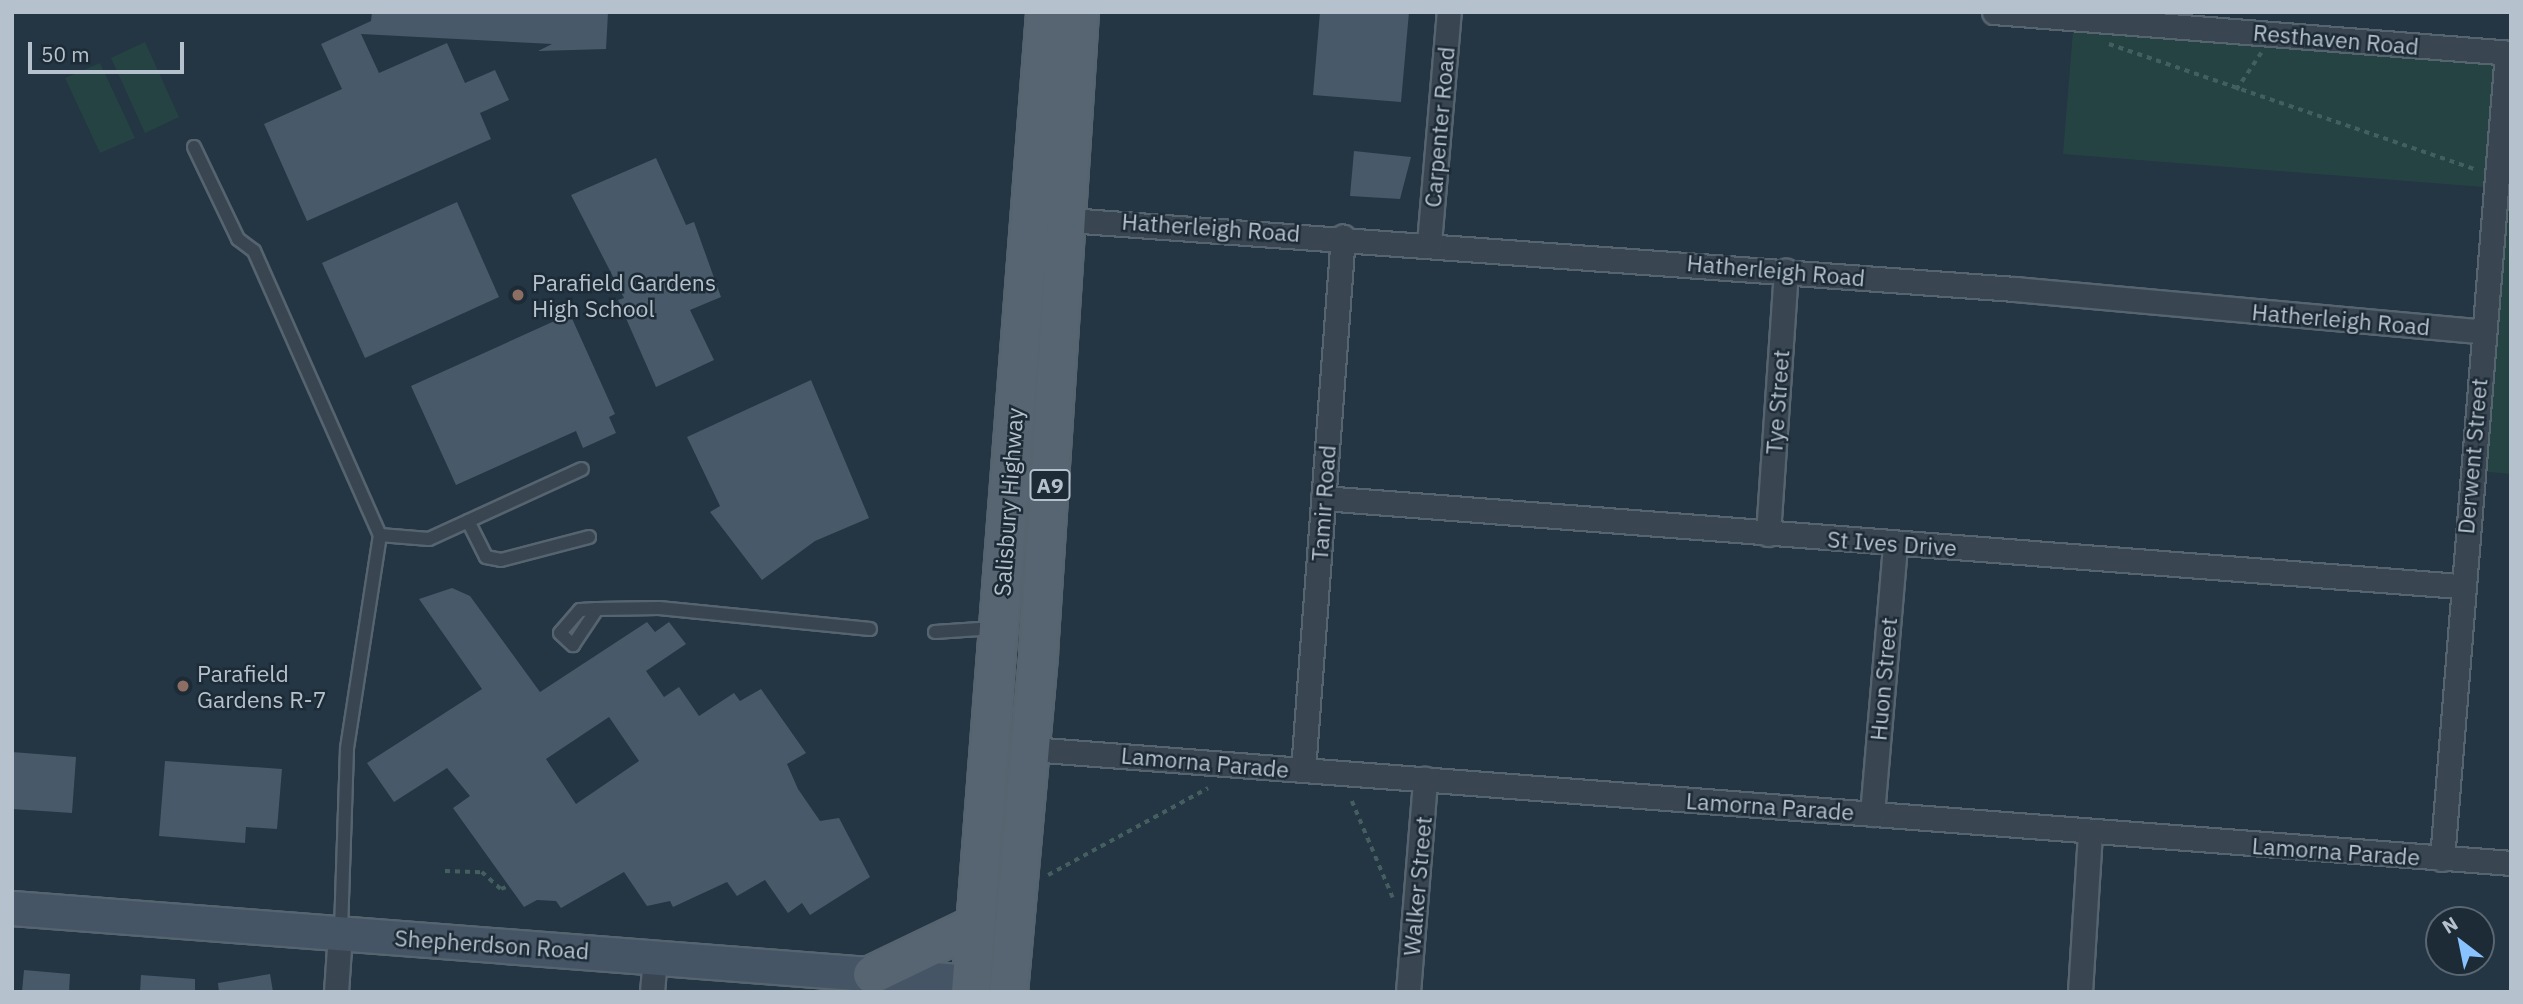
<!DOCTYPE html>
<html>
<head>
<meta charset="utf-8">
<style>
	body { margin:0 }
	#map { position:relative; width:2523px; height:1004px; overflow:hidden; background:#243543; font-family:"IBM Plex Sans",sans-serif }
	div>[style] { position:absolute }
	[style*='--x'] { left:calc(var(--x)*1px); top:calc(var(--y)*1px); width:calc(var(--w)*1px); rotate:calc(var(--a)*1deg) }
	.green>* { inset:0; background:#264344 }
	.building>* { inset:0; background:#485969 }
	.path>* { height:3.5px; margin-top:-1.75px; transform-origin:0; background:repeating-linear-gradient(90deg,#445f5f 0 5px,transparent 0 10px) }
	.roads { filter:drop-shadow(2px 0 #56646f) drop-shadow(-2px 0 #56646f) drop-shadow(0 2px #56646f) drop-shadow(0 -2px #56646f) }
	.lane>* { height:12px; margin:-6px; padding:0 6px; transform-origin:6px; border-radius:6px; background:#394652 }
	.street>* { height:23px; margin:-11.5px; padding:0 11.5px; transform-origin:11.5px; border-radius:11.5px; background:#394652 }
	.secondary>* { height:33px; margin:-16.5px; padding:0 16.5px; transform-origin:16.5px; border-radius:16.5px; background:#465565 }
	.primary>* { height:37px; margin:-18.5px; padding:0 18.5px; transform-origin:18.5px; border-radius:18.5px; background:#576572 }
	.dots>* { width:19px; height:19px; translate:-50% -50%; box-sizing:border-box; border:4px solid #1d2b37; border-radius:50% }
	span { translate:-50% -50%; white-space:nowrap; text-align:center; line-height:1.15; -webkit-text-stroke:5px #1d2b37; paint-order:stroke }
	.shield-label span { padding:2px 5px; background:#1d2b37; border:2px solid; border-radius:5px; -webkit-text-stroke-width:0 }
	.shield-label { font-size:21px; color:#b5c1cc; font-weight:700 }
	.street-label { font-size:23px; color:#b5c1cc }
	.poi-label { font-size:23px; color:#b5c1cc }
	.left { translate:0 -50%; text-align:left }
	.frame { position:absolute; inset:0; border:14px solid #b5c1cc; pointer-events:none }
	.north { position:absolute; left:2425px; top:906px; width:70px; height:70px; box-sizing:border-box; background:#1d2b37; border:2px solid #5a6773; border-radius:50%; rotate:328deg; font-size:19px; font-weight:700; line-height:28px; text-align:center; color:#b5c1cc }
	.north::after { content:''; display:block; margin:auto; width:24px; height:32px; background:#88c3ff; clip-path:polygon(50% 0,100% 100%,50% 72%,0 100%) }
	.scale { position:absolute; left:28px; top:42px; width:156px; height:32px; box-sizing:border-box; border:4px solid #b5c1cc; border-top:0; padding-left:9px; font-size:21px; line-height:24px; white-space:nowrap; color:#b5c1cc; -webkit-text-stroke:5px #1d2b37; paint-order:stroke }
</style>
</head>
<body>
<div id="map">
	<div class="green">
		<i style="clip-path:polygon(2074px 19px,2511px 53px,2511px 474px,2470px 470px,2496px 188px,2063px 154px)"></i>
		<i style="clip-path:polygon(145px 42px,179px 117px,145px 133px,111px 58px)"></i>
		<i style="clip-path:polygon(100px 63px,135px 138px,100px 153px,65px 78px)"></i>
	</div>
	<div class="building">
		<i style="clip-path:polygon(372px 12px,608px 13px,606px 49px,538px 51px,552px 44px,361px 34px,379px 73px,447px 43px,465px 83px,495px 70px,509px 100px,480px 113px,491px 139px,307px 221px,264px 124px,342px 89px,321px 44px,371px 21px)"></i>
		<i style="clip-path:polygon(1320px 12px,1409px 12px,1401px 102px,1313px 95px)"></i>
		<i style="clip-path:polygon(1354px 151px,1411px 157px,1400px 199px,1350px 196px)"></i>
		<i style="clip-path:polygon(656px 158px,686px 225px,694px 222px,721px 297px,690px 310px,714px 360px,656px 387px,618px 300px,624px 298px,571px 195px)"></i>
		<i style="clip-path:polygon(457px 202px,499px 297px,365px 358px,322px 263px)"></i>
		<i style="clip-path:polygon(570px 314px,615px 414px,609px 417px,616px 433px,583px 448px,576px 431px,456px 485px,411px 386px)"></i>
		<i style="clip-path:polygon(811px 380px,869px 518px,815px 541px,762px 580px,710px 512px,720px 506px,687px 437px)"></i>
		<i style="clip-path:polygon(evenodd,452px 588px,470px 596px,540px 692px,647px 622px,655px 632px,669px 622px,686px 644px,646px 671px,664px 697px,679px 687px,699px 716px,734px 693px,740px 701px,761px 689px,806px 753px,787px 764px,798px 789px,820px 821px,839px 818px,870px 877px,810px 915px,802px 903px,788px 913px,765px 880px,737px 896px,727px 882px,673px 907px,670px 901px,647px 906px,624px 872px,561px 908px,556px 901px,537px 900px,524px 907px,453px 808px,470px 796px,447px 768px,394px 802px,367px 763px,482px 689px,419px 599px,452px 588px,609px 717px,639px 761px,576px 804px,546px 759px,609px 717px)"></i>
		<i style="clip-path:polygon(12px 752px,76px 757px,72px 813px,12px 809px)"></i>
		<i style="clip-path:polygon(165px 761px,282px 769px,277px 829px,246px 827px,245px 843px,159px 836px)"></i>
		<i style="clip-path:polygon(24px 970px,70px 974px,69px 992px,22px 992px)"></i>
		<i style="clip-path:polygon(270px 974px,273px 992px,219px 992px,218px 983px)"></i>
		<i style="clip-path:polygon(141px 975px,195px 979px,195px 992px,140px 992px)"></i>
	</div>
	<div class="path">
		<i style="--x:2109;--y:44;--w:388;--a:18.9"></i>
		<i style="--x:2236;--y:90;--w:45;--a:-56"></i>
		<i style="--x:1352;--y:801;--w:105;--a:67.1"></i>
		<i style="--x:445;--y:871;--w:37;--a:2"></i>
		<i style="--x:482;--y:872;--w:25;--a:42"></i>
		<i style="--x:501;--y:889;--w:9;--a:-21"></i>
		<i style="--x:1048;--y:875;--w:182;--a:-28.5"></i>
	</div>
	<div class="roads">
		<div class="lane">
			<i style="--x:194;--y:147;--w:102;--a:64.4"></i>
			<i style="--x:238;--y:239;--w:20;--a:37"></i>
			<i style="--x:254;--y:251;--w:311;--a:66.1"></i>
			<i style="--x:380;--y:535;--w:217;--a:98.8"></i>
			<i style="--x:347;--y:749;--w:183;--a:91.9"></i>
			<i style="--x:468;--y:521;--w:40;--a:63.4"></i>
			<i style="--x:486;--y:557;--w:15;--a:11"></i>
			<i style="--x:501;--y:560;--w:91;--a:-14.6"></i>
			<i style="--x:380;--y:535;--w:49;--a:4.7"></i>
			<i style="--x:429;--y:539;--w:168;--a:-24.6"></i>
			<i style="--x:597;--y:609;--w:17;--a:177"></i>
			<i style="--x:580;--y:610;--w:30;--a:131"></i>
			<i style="--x:560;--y:633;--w:18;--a:43"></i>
			<i style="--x:573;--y:645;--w:43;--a:-56.3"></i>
			<i style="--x:597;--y:609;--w:62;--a:-0.9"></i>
			<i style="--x:659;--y:608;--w:212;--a:5.7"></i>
			<i style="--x:935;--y:632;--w:59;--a:-3.9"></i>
		</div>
		<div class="street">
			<i style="--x:1994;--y:12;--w:519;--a:4.53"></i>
			<i style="--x:1068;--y:220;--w:950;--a:4.17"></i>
			<i style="--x:2015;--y:289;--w:470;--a:5.2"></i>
			<i style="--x:1429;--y:243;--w:232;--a:-85.1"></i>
			<i style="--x:1323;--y:498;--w:1140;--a:4.43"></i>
			<i style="--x:1768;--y:534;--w:264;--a:-86.1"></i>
			<i style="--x:1030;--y:749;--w:1485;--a:4.4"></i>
			<i style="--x:1303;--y:770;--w:535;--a:-85.72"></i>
			<i style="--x:1872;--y:814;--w:272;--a:-85.1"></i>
			<i style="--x:2442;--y:859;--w:809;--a:-85.39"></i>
			<i style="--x:336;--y:992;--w:59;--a:-86.1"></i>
			<i style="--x:652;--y:992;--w:35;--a:-85"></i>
			<i style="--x:1408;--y:992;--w:214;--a:-85.4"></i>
			<i style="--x:2080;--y:992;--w:160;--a:-86.4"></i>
		</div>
		<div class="secondary">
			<i style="--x:12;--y:908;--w:962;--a:4.41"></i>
		</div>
		<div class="primary">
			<i style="--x:872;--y:974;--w:115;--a:-25.7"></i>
			<i style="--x:970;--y:992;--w:983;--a:-85.62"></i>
			<i style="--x:1008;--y:992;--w:340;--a:-84.9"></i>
			<i style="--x:1038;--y:653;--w:642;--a:-86.34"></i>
		</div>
	</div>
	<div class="dots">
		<i style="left:518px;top:295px;background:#8d6e63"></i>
		<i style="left:183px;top:686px;background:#8d6e63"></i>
	</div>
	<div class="shield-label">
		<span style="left:1050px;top:485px">A9</span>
	</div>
	<div class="street-label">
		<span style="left:2336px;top:39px;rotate:5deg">Resthaven Road</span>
		<span style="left:1439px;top:127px;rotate:-85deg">Carpenter Road</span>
		<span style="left:1211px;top:227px;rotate:4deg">Hatherleigh Road</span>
		<span style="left:1776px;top:270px;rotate:5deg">Hatherleigh Road</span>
		<span style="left:2341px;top:319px;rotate:5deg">Hatherleigh Road</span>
		<span style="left:1777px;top:402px;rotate:-86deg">Tye Street</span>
		<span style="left:2472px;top:456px;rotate:-85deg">Derwent Street</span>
		<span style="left:1008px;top:502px;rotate:-86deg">Salisbury Highway</span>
		<span style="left:1323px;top:503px;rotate:-86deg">Tamir Road</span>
		<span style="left:1892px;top:543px;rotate:4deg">St Ives Drive</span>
		<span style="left:1883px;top:679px;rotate:-85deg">Huon Street</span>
		<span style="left:1205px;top:762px;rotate:5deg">Lamorna Parade</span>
		<span style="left:1770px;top:806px;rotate:4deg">Lamorna Parade</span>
		<span style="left:2336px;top:851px;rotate:4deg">Lamorna Parade</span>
		<span style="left:1417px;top:886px;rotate:-85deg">Walker Street</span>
		<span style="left:492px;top:944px;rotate:4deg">Shepherdson Road</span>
	</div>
	<div class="poi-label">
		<span class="left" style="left:532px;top:295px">Parafield Gardens<br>High School</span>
		<span class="left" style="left:197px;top:686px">Parafield<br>Gardens R-7</span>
	</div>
	<div class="frame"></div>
	<div class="north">N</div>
	<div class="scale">50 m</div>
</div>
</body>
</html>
